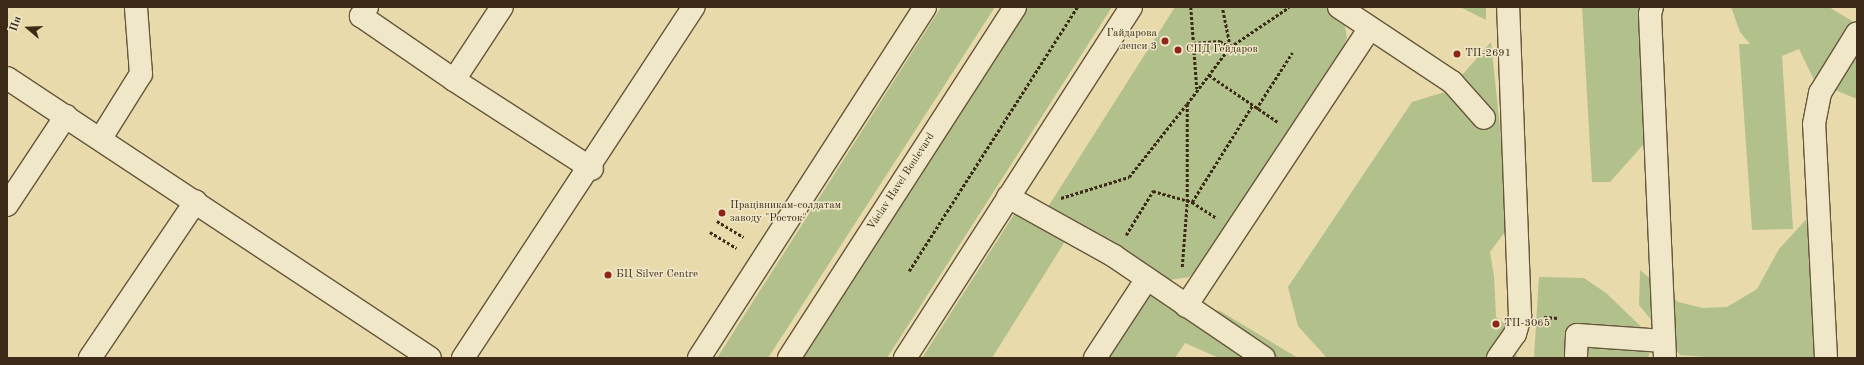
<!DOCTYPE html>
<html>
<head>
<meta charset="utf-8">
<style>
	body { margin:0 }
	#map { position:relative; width:1864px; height:365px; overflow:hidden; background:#e8daab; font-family:"Old Standard TT",serif }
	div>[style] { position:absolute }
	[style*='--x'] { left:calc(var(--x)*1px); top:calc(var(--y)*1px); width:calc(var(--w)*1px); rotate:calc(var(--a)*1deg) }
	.green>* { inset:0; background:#b2c08c }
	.path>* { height:2.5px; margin-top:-1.25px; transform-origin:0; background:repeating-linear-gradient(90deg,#3c2a16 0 3px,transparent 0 5px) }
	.roads { filter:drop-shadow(1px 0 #67563b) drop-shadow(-1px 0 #67563b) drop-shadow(0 1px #67563b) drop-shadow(0 -1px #67563b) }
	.minor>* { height:22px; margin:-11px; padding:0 11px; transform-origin:11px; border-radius:11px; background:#f0e7c8 }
	.dots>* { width:11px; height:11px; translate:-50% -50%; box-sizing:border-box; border:2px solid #f0e7c8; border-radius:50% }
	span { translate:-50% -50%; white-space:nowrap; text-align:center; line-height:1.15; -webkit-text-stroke:3px #f0e7c8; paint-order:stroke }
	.poi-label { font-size:11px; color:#3c2a16 }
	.right { translate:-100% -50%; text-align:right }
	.left { translate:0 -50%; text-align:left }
	.street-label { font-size:11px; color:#3c2a16 }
	.frame { position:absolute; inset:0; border:8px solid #3c2a16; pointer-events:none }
	.north { position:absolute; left:8px; top:8px; width:40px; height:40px; -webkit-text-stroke:3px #f0e7c8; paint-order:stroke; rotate:289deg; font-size:11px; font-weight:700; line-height:16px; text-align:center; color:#3c2a16 }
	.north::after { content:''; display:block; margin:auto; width:14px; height:18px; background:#3c2a16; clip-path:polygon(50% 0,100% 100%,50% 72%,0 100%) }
</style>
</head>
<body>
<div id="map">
	<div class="green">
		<i style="clip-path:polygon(941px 7px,995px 7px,768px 358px,717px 358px)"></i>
		<i style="clip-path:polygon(1026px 7px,1112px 7px,887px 358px,797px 358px)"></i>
		<i style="clip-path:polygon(1175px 7px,1327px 7px,1344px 21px,1347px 38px,1342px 51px,1200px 267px,1189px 277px,1170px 280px,1156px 275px,1046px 210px)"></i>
		<i style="clip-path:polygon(1460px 7px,1486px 7px,1486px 20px)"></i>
		<i style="clip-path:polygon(1582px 7px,1646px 7px,1651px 136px,1610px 182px,1592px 182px)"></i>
		<i style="clip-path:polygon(1731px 7px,1829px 7px,1857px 24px,1857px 99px,1815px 82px,1799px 49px,1782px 56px,1793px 229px,1752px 230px,1739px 44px,1750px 44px,1740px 32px)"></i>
		<i style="clip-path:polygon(1491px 42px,1510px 225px,1490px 252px,1494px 276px,1496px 317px,1510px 328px,1517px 358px,1327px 358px,1298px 326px,1288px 287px,1412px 102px,1448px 91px)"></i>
		<i style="clip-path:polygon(1020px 205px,1069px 235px,992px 358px,922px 358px)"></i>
		<i style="clip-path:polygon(1812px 213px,1819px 358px,1720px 358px,1680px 355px,1639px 305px,1640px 270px,1678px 302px,1703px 308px,1727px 307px,1757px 289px,1779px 249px)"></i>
		<i style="clip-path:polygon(1134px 277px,1191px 305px,1220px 311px,1298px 358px,1219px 358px,1185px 343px,1175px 358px,1081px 358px)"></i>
		<i style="clip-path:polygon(1539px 277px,1584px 278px,1606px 293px,1654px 339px,1648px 358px,1534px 358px)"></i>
	</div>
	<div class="path">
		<i style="--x:1191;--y:7;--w:82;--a:85.8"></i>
		<i style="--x:1193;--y:43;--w:27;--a:-4"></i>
		<i style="--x:1220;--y:41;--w:12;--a:31"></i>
		<i style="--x:1230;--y:47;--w:71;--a:-34.1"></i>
		<i style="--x:1209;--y:75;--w:83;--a:34.3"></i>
		<i style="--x:1256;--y:109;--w:67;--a:-57.3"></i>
		<i style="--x:1061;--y:198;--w:71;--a:-17.2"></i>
		<i style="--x:1129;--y:177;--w:92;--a:-51.6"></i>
		<i style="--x:1192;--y:202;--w:30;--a:33"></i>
		<i style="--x:717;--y:221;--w:31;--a:31"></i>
		<i style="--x:710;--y:232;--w:31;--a:31"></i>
		<i style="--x:1126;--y:235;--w:52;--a:-58.5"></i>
		<i style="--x:1153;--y:191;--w:41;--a:15.8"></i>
		<i style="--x:1192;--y:202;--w:113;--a:-58"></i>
		<i style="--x:1182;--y:267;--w:65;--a:-85.6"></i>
		<i style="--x:1187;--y:202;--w:98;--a:-90"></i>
		<i style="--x:1187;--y:104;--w:71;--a:-53"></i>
		<i style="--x:1230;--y:47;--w:41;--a:-101.3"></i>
		<i style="--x:909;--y:271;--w:313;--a:-57.5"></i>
		<i style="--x:1544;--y:317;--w:15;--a:4"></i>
	</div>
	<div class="roads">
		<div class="minor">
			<i style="--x:367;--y:7;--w:11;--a:124"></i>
			<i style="--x:361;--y:16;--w:113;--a:34.5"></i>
			<i style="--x:454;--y:80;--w:164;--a:32.8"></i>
			<i style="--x:1339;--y:7;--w:136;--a:33.6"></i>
			<i style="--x:1452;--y:82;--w:48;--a:48.4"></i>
			<i style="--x:1652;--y:7;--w:7;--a:106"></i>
			<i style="--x:1650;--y:14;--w:344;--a:87.5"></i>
			<i style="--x:7;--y:78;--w:507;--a:33.5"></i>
			<i style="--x:454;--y:80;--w:87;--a:-56.7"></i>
			<i style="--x:101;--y:138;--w:75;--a:-58"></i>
			<i style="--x:141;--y:74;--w:67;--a:-94.3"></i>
			<i style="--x:1008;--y:197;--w:121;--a:29.1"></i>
			<i style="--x:1114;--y:256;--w:181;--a:34.2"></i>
			<i style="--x:7;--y:205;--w:107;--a:-56.5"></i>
			<i style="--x:1186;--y:306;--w:333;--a:-56.5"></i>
			<i style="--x:1576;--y:355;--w:20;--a:-87"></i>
			<i style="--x:1577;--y:335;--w:87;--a:3.9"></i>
			<i style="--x:90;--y:358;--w:189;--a:-56"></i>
			<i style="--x:463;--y:358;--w:420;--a:-56.7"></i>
			<i style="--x:699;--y:358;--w:417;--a:-57.2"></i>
			<i style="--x:789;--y:358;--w:417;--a:-57.2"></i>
			<i style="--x:905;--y:358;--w:417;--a:-57.2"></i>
			<i style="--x:1095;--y:358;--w:93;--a:-56.8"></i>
			<i style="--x:1498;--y:358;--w:29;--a:-55"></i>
			<i style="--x:1515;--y:334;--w:19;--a:-74"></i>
			<i style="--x:1520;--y:316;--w:309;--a:-92.2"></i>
			<i style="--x:1826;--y:358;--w:234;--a:-92.9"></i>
			<i style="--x:1814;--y:124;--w:32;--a:-79"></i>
			<i style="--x:1820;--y:93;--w:70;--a:-58.3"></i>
		</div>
	</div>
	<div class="dots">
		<i style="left:1165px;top:41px;background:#8f2418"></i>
		<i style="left:1178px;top:50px;background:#8f2418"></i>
		<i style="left:1457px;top:54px;background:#8f2418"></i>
		<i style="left:722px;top:213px;background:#8f2418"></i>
		<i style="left:608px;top:275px;background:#8f2418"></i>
		<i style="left:1496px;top:324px;background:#8f2418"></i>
	</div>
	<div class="poi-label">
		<span class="right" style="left:1157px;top:41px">Гайдарова<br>лепси 3</span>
		<span class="left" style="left:1186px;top:50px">СПД Гейдаров</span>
		<span class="left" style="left:1465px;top:54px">ТП-2691</span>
		<span class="left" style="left:730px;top:213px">Працівникам-солдатам<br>заводу "Росток"</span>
		<span class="left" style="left:616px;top:275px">БЦ Silver Centre</span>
		<span class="left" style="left:1504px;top:324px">ТП-3065</span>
	</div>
	<div class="street-label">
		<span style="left:902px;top:182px;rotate:-57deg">Václav Havel Boulevard</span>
	</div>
	<div class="frame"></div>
	<div class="north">Пн</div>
</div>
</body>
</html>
